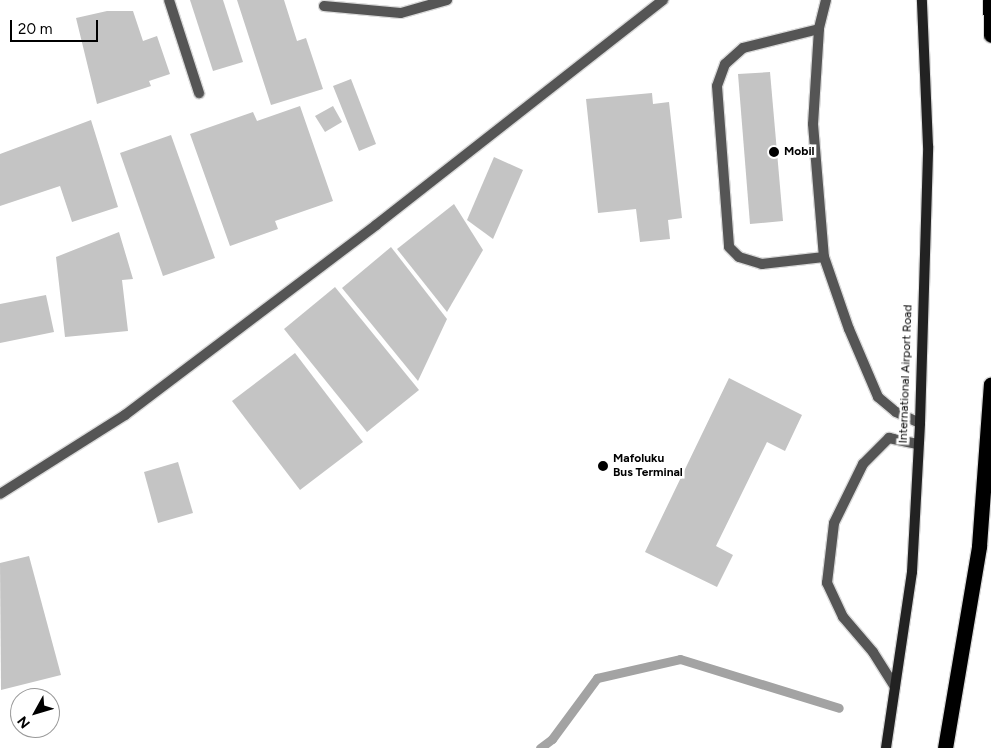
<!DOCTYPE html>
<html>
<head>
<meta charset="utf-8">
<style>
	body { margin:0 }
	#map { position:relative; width:991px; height:748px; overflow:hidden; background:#fff; font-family:Figtree,sans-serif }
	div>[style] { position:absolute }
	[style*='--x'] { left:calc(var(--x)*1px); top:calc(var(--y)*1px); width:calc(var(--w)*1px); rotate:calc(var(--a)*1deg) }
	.stream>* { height:9px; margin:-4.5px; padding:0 4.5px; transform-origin:4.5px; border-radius:4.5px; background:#a3a3a3 }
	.building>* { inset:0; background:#c4c4c4 }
	.roads { filter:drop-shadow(1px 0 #dbdbdb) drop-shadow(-1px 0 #dbdbdb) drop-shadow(0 1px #dbdbdb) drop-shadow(0 -1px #dbdbdb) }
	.service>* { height:10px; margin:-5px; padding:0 5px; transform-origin:5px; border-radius:5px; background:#555 }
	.minor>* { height:10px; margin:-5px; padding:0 5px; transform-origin:5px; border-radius:5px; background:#555 }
	.secondary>* { height:10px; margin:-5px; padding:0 5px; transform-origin:5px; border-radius:5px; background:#222 }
	.motorway>* { height:15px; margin:-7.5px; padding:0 7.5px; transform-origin:7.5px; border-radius:7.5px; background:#000 }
	.dots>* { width:14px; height:14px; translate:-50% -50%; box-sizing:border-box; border:2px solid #fff; border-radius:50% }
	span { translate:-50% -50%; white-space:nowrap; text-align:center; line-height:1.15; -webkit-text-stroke:5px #fff; paint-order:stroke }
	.poi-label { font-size:12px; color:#000; font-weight:700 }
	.left { translate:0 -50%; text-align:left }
	.street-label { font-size:12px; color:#000 }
	.north { position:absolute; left:10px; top:688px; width:50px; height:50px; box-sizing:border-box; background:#fff; border:1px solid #999; border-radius:50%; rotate:231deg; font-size:14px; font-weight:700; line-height:20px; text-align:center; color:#000 }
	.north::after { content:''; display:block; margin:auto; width:18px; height:22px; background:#000; clip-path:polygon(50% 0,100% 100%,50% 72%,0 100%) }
	.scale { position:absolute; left:10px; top:20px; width:88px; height:22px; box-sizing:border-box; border:2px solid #000; border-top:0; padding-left:6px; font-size:15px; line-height:18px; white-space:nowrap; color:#000; -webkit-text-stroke:4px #fff; paint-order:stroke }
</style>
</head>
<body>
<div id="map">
	<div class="stream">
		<i style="--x:540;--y:748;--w:15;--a:-37"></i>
		<i style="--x:552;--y:739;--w:76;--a:-53.6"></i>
		<i style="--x:597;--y:678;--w:85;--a:-12.9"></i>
		<i style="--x:680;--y:659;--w:166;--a:17.1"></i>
	</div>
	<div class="building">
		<i style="clip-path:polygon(190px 0,223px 0,243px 62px,213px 71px)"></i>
		<i style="clip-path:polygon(237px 0,284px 0,297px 41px,306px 38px,323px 89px,271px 105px)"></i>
		<i style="clip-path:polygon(107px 11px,133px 11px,143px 41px,157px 36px,170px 74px,149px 81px,151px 86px,97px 104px,76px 18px)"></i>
		<i style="clip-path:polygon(770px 72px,783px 221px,750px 224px,738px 74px)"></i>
		<i style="clip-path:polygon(351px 79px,376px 144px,359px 151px,333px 86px)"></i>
		<i style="clip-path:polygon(652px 93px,653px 104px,669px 102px,682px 218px,668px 220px,670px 239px,640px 242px,636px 209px,598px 213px,586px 99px)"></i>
		<i style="clip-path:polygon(300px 106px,333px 201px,275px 221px,278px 229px,230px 246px,190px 134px,253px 112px,257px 121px)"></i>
		<i style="clip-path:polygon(333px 106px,342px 122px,325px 132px,315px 116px)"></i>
		<i style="clip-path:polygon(91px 120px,118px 207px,72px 222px,60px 186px,0 206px,0 154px)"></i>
		<i style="clip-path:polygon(171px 135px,215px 258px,163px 276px,120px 153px)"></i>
		<i style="clip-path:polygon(494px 157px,523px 170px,493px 239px,467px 220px)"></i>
		<i style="clip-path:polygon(454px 204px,483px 250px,447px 312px,397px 249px)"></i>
		<i style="clip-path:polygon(119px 232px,133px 279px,122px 280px,128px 331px,65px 337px,56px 257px)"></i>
		<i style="clip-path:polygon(391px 247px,447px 319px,418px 381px,342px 288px)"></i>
		<i style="clip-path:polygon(335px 287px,419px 390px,367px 432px,284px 329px)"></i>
		<i style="clip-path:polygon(46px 295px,54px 332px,0 343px,0 304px)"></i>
		<i style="clip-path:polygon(295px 353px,363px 442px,300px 490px,232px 401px)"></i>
		<i style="clip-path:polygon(729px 378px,802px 415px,785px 451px,767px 442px,716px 546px,733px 555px,717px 587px,645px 552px)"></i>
		<i style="clip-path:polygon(178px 462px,193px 513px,158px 523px,144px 472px)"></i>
		<i style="clip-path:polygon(29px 556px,61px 675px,1px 690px,0 563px)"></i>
	</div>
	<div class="roads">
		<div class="service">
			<i style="--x:169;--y:0;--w:98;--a:72.1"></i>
			<i style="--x:826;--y:0;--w:30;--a:104"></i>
			<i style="--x:819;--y:29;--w:95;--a:93.6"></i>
			<i style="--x:813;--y:124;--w:133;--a:85.3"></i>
			<i style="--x:824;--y:257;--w:76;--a:70.9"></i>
			<i style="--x:849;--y:329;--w:74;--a:66.9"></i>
			<i style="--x:878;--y:397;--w:23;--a:40"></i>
			<i style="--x:896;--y:412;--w:26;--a:25"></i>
			<i style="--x:324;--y:6;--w:77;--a:5.2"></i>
			<i style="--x:401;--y:13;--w:48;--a:-15.8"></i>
			<i style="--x:819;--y:29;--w:78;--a:166"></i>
			<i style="--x:743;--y:48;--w:24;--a:138"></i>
			<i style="--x:725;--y:64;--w:23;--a:110"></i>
			<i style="--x:717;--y:86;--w:161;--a:85.7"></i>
			<i style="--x:729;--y:247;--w:14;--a:45"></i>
			<i style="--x:739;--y:257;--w:24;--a:17"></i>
			<i style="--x:762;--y:264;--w:62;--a:-6.4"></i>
			<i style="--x:895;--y:687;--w:41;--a:-122.2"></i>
			<i style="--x:873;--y:652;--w:46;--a:-130.6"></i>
			<i style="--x:843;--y:617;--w:38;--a:-115"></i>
			<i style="--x:827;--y:583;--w:60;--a:-83.3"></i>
			<i style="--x:834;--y:523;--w:66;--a:-63.8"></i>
			<i style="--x:863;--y:464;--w:37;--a:-45"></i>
			<i style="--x:889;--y:438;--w:30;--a:12"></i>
		</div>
		<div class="minor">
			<i style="--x:0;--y:494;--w:148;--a:-32.3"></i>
			<i style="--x:125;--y:415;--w:315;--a:-37.1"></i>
			<i style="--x:376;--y:225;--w:365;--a:-38.1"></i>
		</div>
		<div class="secondary">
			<i style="--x:886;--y:748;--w:178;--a:-81.6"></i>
			<i style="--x:912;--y:572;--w:149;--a:-86.9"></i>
			<i style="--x:920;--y:423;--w:277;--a:-88.3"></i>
			<i style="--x:928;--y:146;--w:146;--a:-92.4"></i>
		</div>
		<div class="motorway">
			<i style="--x:990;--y:0;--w:35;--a:88"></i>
			<i style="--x:945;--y:748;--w:205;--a:-80.4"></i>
			<i style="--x:979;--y:546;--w:162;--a:-85.8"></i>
		</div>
	</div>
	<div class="dots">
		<i style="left:774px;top:152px;background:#000"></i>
		<i style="left:603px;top:466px;background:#000"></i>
	</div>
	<div class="poi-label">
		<span class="left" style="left:784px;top:152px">Mobil</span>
		<span class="left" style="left:613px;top:466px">Mafoluku<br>Bus Terminal</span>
	</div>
	<div class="street-label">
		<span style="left:906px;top:374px;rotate:-88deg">International Airport Road</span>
	</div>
	<div class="north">N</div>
	<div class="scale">20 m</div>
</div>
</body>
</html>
